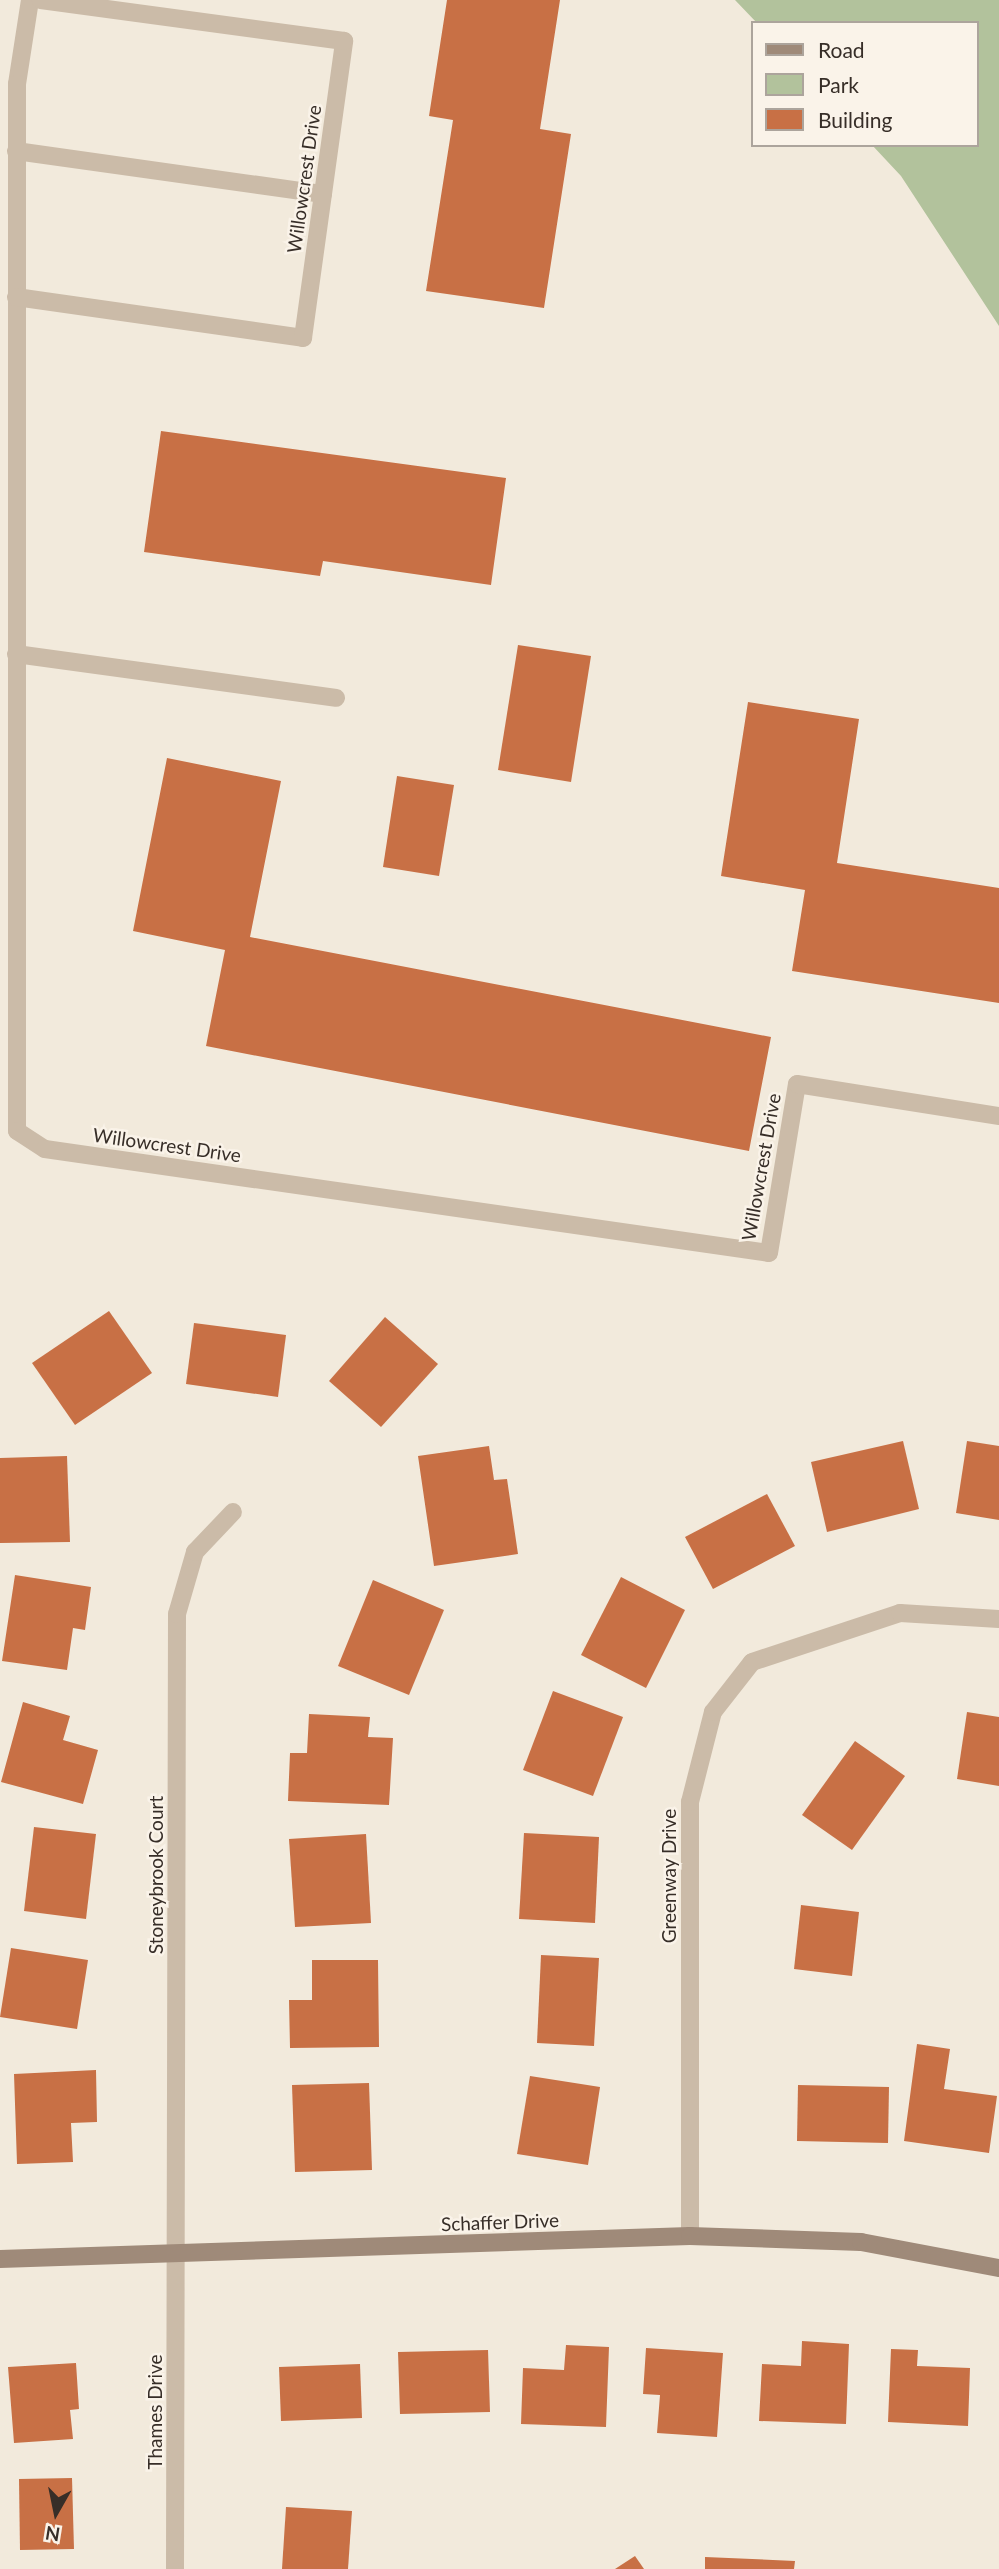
<!DOCTYPE html>
<html>
<head>
<meta charset="utf-8">
<style>
	body { margin:0 }
	#map { position:relative; width:999px; height:2569px; overflow:hidden; background:#f2eadc; font-family:Lato,sans-serif }
	div>[style] { position:absolute }
	[style*='--x'] { left:calc(var(--x)*1px); top:calc(var(--y)*1px); width:calc(var(--w)*1px); rotate:calc(var(--a)*1deg) }
	.green>* { inset:0; background:#b2c29c }
	.building>* { inset:0; background:#c87045 }
	.lane>* { height:18px; margin:-9px; padding:0 9px; transform-origin:9px; border-radius:9px; background:#cbbba8 }
	.street>* { height:18px; margin:-9px; padding:0 9px; transform-origin:9px; border-radius:9px; background:#cbbba8 }
	.secondary>* { height:18px; margin:-9px; padding:0 9px; transform-origin:9px; border-radius:9px; background:#9f8a79 }
	span { translate:-50% -50%; white-space:nowrap; text-align:center; line-height:1.15; -webkit-text-stroke:5px #faf3e9; paint-order:stroke }
	.street-label { font-size:19px; color:#372e28 }
	.legend { position:absolute; left:751px; top:21px; width:228px; height:126px; box-sizing:border-box; background:#faf3e9; border:2px solid #aca49c; margin:0; padding:9px 12px; list-style:none; font-size:21px; color:#372e28 }
	.legend li { display:flex; align-items:center; gap:14px; height:35px }
	.legend b { width:35px; border:2px solid #aca49c }
	.north { position:absolute; left:21px; top:2478px; width:70px; height:70px; -webkit-text-stroke:5px #faf3e9; paint-order:stroke; rotate:189deg; font-size:19px; font-weight:700; line-height:28px; text-align:center; color:#372e28 }
	.north::after { content:''; display:block; margin:auto; width:24px; height:32px; background:#372e28; clip-path:polygon(50% 0,100% 100%,50% 72%,0 100%) }
</style>
</head>
<body>
<div id="map">
	<div class="green">
		<i style="clip-path:polygon(735px 0,999px 0,999px 326px,901px 176px,872px 145px,976px 145px,976px 23px,757px 23px)"></i>
	</div>
	<div class="building">
		<i style="clip-path:polygon(447px 0,560px 0,540px 129px,571px 134px,544px 308px,426px 291px,453px 120px,429px 116px)"></i>
		<i style="clip-path:polygon(161px 431px,506px 478px,491px 585px,323px 561px,320px 576px,144px 552px)"></i>
		<i style="clip-path:polygon(518px 645px,591px 656px,571px 782px,498px 770px)"></i>
		<i style="clip-path:polygon(748px 702px,859px 719px,837px 863px,999px 888px,999px 1003px,792px 971px,805px 890px,721px 876px)"></i>
		<i style="clip-path:polygon(167px 758px,281px 781px,250px 937px,771px 1037px,749px 1151px,206px 1046px,225px 950px,133px 931px)"></i>
		<i style="clip-path:polygon(397px 776px,454px 785px,439px 876px,383px 867px)"></i>
		<i style="clip-path:polygon(109px 1311px,152px 1373px,75px 1425px,32px 1363px)"></i>
		<i style="clip-path:polygon(385px 1317px,438px 1364px,381px 1427px,329px 1381px)"></i>
		<i style="clip-path:polygon(194px 1323px,286px 1335px,278px 1397px,186px 1384px)"></i>
		<i style="clip-path:polygon(903px 1441px,919px 1509px,827px 1532px,811px 1462px)"></i>
		<i style="clip-path:polygon(967px 1441px,999px 1446px,999px 1520px,956px 1513px)"></i>
		<i style="clip-path:polygon(489px 1446px,494px 1480px,507px 1479px,518px 1554px,434px 1566px,418px 1456px)"></i>
		<i style="clip-path:polygon(67px 1456px,70px 1542px,0 1543px,0 1458px)"></i>
		<i style="clip-path:polygon(767px 1494px,795px 1546px,713px 1589px,685px 1537px)"></i>
		<i style="clip-path:polygon(15px 1575px,91px 1587px,85px 1630px,73px 1628px,67px 1670px,2px 1661px)"></i>
		<i style="clip-path:polygon(621px 1577px,685px 1610px,646px 1688px,581px 1655px)"></i>
		<i style="clip-path:polygon(373px 1580px,444px 1610px,409px 1695px,338px 1666px)"></i>
		<i style="clip-path:polygon(553px 1691px,623px 1717px,593px 1796px,523px 1770px)"></i>
		<i style="clip-path:polygon(23px 1702px,70px 1716px,63px 1740px,98px 1750px,83px 1804px,1px 1782px)"></i>
		<i style="clip-path:polygon(967px 1712px,999px 1717px,999px 1786px,957px 1779px)"></i>
		<i style="clip-path:polygon(309px 1714px,370px 1717px,368px 1737px,393px 1738px,389px 1805px,288px 1801px,290px 1753px,307px 1753px)"></i>
		<i style="clip-path:polygon(855px 1741px,905px 1776px,852px 1850px,802px 1815px)"></i>
		<i style="clip-path:polygon(34px 1827px,96px 1834px,86px 1919px,24px 1911px)"></i>
		<i style="clip-path:polygon(524px 1833px,599px 1837px,595px 1923px,519px 1919px)"></i>
		<i style="clip-path:polygon(366px 1834px,371px 1923px,295px 1927px,289px 1839px)"></i>
		<i style="clip-path:polygon(801px 1905px,859px 1912px,852px 1976px,794px 1969px)"></i>
		<i style="clip-path:polygon(11px 1948px,88px 1960px,77px 2029px,0 2017px)"></i>
		<i style="clip-path:polygon(541px 1955px,599px 1958px,594px 2046px,537px 2043px)"></i>
		<i style="clip-path:polygon(312px 1960px,378px 1960px,379px 2047px,290px 2048px,289px 2000px,312px 2000px)"></i>
		<i style="clip-path:polygon(917px 2044px,950px 2049px,944px 2089px,997px 2096px,989px 2153px,904px 2141px)"></i>
		<i style="clip-path:polygon(96px 2070px,97px 2122px,71px 2123px,73px 2162px,17px 2164px,14px 2074px)"></i>
		<i style="clip-path:polygon(530px 2076px,600px 2087px,588px 2165px,517px 2154px)"></i>
		<i style="clip-path:polygon(369px 2083px,372px 2170px,295px 2172px,292px 2085px)"></i>
		<i style="clip-path:polygon(798px 2085px,889px 2087px,888px 2143px,797px 2141px)"></i>
		<i style="clip-path:polygon(802px 2341px,849px 2344px,846px 2424px,759px 2421px,762px 2364px,801px 2366px)"></i>
		<i style="clip-path:polygon(566px 2345px,609px 2347px,606px 2427px,521px 2424px,523px 2368px,564px 2370px)"></i>
		<i style="clip-path:polygon(646px 2348px,723px 2353px,717px 2437px,657px 2433px,660px 2395px,643px 2394px)"></i>
		<i style="clip-path:polygon(891px 2349px,918px 2350px,917px 2366px,970px 2368px,968px 2426px,888px 2422px)"></i>
		<i style="clip-path:polygon(488px 2350px,490px 2412px,400px 2414px,398px 2352px)"></i>
		<i style="clip-path:polygon(76px 2363px,79px 2409px,70px 2410px,73px 2439px,14px 2443px,8px 2367px)"></i>
		<i style="clip-path:polygon(360px 2364px,362px 2418px,281px 2421px,279px 2367px)"></i>
		<i style="clip-path:polygon(72px 2478px,74px 2549px,20px 2550px,19px 2479px)"></i>
		<i style="clip-path:polygon(286px 2507px,352px 2511px,348px 2569px,282px 2569px)"></i>
		<i style="clip-path:polygon(635px 2556px,644px 2569px,615px 2569px)"></i>
		<i style="clip-path:polygon(705px 2557px,795px 2561px,794px 2569px,705px 2569px)"></i>
	</div>
	<div class="lane">
		<i style="--x:16;--y:151;--w:310;--a:8"></i>
		<i style="--x:16;--y:654;--w:323;--a:7.8"></i>
	</div>
	<div class="street">
		<i style="--x:30;--y:0;--w:85;--a:98.8"></i>
		<i style="--x:17;--y:84;--w:1047;--a:90"></i>
		<i style="--x:17;--y:1131;--w:33;--a:33"></i>
		<i style="--x:45;--y:1149;--w:731;--a:8.17"></i>
		<i style="--x:769;--y:1253;--w:171;--a:-80.6"></i>
		<i style="--x:797;--y:1084;--w:205;--a:9"></i>
		<i style="--x:16;--y:297;--w:290;--a:8.1"></i>
		<i style="--x:303;--y:338;--w:300;--a:-82.1"></i>
		<i style="--x:344;--y:41;--w:306;--a:-172.3"></i>
		<i style="--x:690;--y:2236;--w:434;--a:-90"></i>
		<i style="--x:690;--y:1802;--w:93;--a:-75.7"></i>
		<i style="--x:713;--y:1712;--w:63;--a:-52"></i>
		<i style="--x:752;--y:1662;--w:156;--a:-18.3"></i>
		<i style="--x:900;--y:1613;--w:99;--a:3.5"></i>
		<i style="--x:175;--y:2569;--w:955;--a:-89.88"></i>
		<i style="--x:177;--y:1614;--w:65;--a:-73.8"></i>
		<i style="--x:195;--y:1552;--w:55;--a:-46.5"></i>
	</div>
	<div class="secondary">
		<i style="--x:0;--y:2259;--w:690;--a:-1.91"></i>
		<i style="--x:690;--y:2236;--w:171;--a:2"></i>
		<i style="--x:861;--y:2242;--w:140;--a:10.7"></i>
	</div>
	<div class="street-label">
		<span style="left:304px;top:179px;rotate:-82deg">Willowcrest Drive</span>
		<span style="left:167px;top:1145px;rotate:8deg">Willowcrest Drive</span>
		<span style="left:761px;top:1167px;rotate:-80deg">Willowcrest Drive</span>
		<span style="left:156px;top:1875px;rotate:-90deg">Stoneybrook Court</span>
		<span style="left:669px;top:1876px;rotate:-90deg">Greenway Drive</span>
		<span style="left:500px;top:2222px;rotate:-2deg">Schaffer Drive</span>
		<span style="left:155px;top:2412px;rotate:-90deg">Thames Drive</span>
	</div>
	<ul class="legend">
	<li><b style="height:9px;background:#9f8a79"></b>Road</li>
	<li><b style="height:19px;background:#b2c29c"></b>Park</li>
	<li><b style="height:19px;background:#c87045"></b>Building</li>
	</ul>
	<div class="north">N</div>
</div>
</body>
</html>
